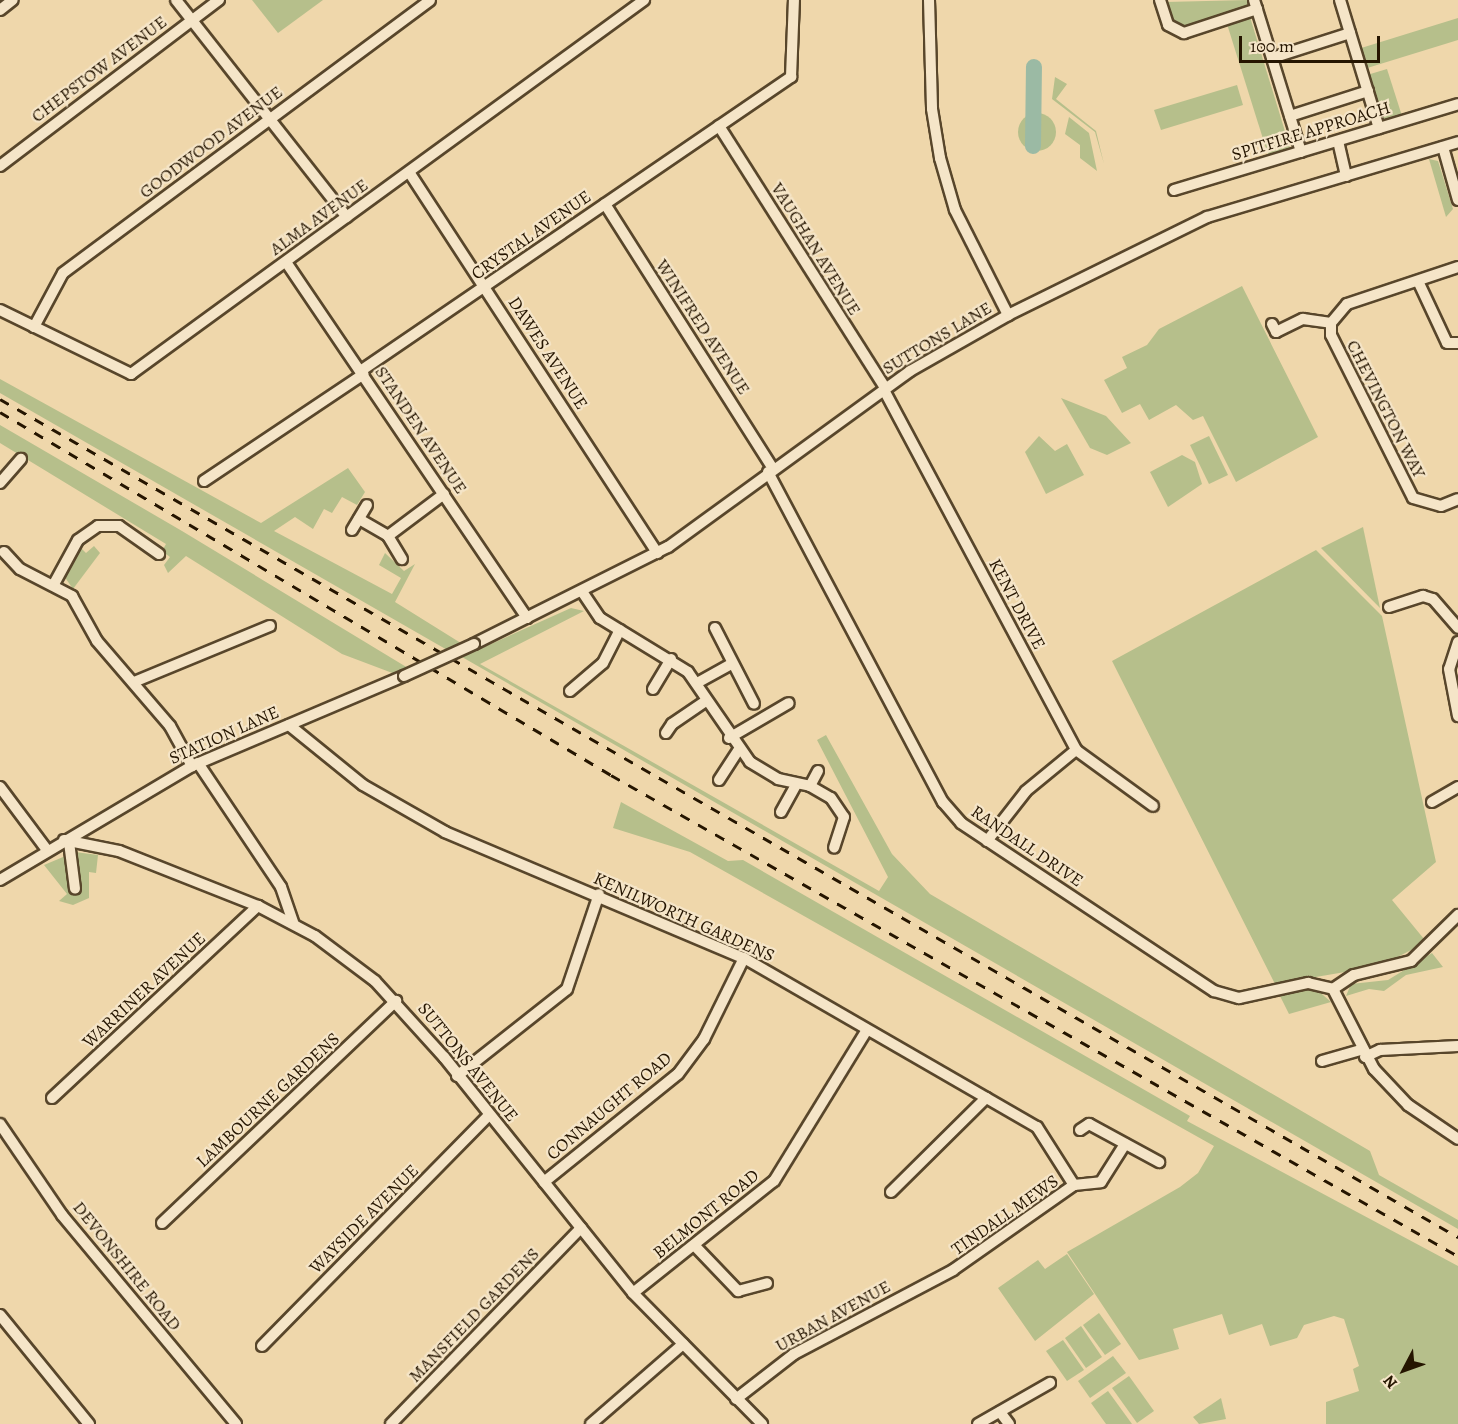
<!DOCTYPE html>
<html>
<head>
<meta charset="utf-8">
<style>
	body { margin:0 }
	#map { position:relative; width:1458px; height:1424px; overflow:hidden; background:#efd7ab; font-family:Alegreya,serif }
	div>[style] { position:absolute }
	[style*='--x'] { left:calc(var(--x)*1px); top:calc(var(--y)*1px); width:calc(var(--w)*1px); rotate:calc(var(--a)*1deg) }
	.green>* { inset:0; background:#b6bf8b }
	.round { border-radius:50% }
	.river>* { height:16px; margin:-8px; padding:0 8px; transform-origin:8px; border-radius:8px; background:#9bbaa4 }
	.roads { filter:drop-shadow(2px 0 #58462b) drop-shadow(-2px 0 #58462b) drop-shadow(0 2px #58462b) drop-shadow(0 -2px #58462b) }
	.minor>* { height:10px; margin:-5px; padding:0 5px; transform-origin:5px; border-radius:5px; background:#f5e5c8 }
	.rail>* { height:3px; margin-top:-1.5px; transform-origin:0; background:repeating-linear-gradient(90deg,#251500 0 10px,transparent 0 20px) }
	.bridges { filter:drop-shadow(2px 0 #58462b) drop-shadow(-2px 0 #58462b) drop-shadow(0 2px #58462b) drop-shadow(0 -2px #58462b) }
	.minor-bridge>* { height:10px; margin:-5px; padding:0 5px; transform-origin:5px; border-radius:5px; background:#f5e5c8 }
	span { translate:-50% -50%; white-space:nowrap; text-align:center; line-height:1.15; -webkit-text-stroke:4.5px #f5e5c8; paint-order:stroke }
	.street-label { font-size:18px; color:#251500 }
	.north { position:absolute; left:1374px; top:1340px; width:60px; height:60px; -webkit-text-stroke:4px #f5e5c8; paint-order:stroke; rotate:229deg; font-size:16px; font-weight:700; line-height:24px; text-align:center; color:#251500 }
	.north::after { content:''; display:block; margin:auto; width:21px; height:27px; background:#251500; clip-path:polygon(50% 0,100% 100%,50% 72%,0 100%) }
	.scale { position:absolute; left:1239px; top:36px; width:141px; height:27px; box-sizing:border-box; border:3px solid #251500; border-top:0; padding-left:8px; font-size:18px; line-height:21px; white-space:nowrap; color:#251500; -webkit-text-stroke:4px #f5e5c8; paint-order:stroke }
</style>
</head>
<body>
<div id="map">
	<div class="green">
		<i style="clip-path:polygon(252px 0,323px 0,278px 33px)"></i>
		<i style="clip-path:polygon(1248px 0,1249px 7px,1184px 29px,1172px 23px,1165px 2px)"></i>
		<i style="clip-path:polygon(1250px 17px,1291px 151px,1269px 158px,1227px 24px)"></i>
		<i style="clip-path:polygon(1458px 18px,1458px 40px,1364px 69px,1358px 49px)"></i>
		<i style="clip-path:polygon(1387px 69px,1402px 116px,1381px 122px,1367px 75px)"></i>
		<i style="clip-path:polygon(1055px 77px,1067px 84px,1056px 99px,1096px 131px,1104px 164px,1095px 132px,1052px 99px)"></i>
		<i style="clip-path:polygon(1237px 85px,1243px 105px,1161px 130px,1154px 110px)"></i>
		<i class="round" style="left:1018px;top:113px;width:38px;height:38px"></i>
		<i style="clip-path:polygon(1069px 117px,1089px 133px,1097px 171px,1080px 158px,1080px 145px,1065px 134px)"></i>
		<i style="clip-path:polygon(1429px 159px,1438px 161px,1453px 209px,1446px 217px)"></i>
		<i style="clip-path:polygon(1242px 286px,1318px 437px,1236px 482px,1203px 416px,1193px 420px,1176px 405px,1149px 420px,1140px 404px,1122px 413px,1104px 380px,1127px 368px,1122px 357px,1147px 345px,1159px 329px)"></i>
		<i style="clip-path:polygon(0 379px,261px 523px,348px 468px,365px 492px,357px 505px,342px 497px,332px 513px,324px 509px,313px 529px,295px 517px,274px 531px,392px 594px,401px 578px,379px 565px,385px 553px,404px 571px,415px 564px,395px 602px,464px 645px,449px 651px,0 393px)"></i>
		<i style="clip-path:polygon(1061px 398px,1106px 416px,1131px 443px,1107px 455px,1090px 448px)"></i>
		<i style="clip-path:polygon(0 425px,182px 531px,408px 668px,395px 674px,342px 654px,186px 556px,168px 573px,164px 565px,170px 557px,162px 551px,166px 544px,0 443px)"></i>
		<i style="clip-path:polygon(1039px 436px,1055px 451px,1067px 444px,1084px 475px,1046px 494px,1025px 452px)"></i>
		<i style="clip-path:polygon(1209px 436px,1228px 475px,1209px 484px,1190px 445px)"></i>
		<i style="clip-path:polygon(1182px 455px,1195px 462px,1202px 484px,1168px 507px,1150px 472px)"></i>
		<i style="clip-path:polygon(1363px 527px,1380px 608px,1321px 548px)"></i>
		<i style="clip-path:polygon(79px 546px,86px 553px,94px 546px,100px 553px,73px 589px,64px 576px)"></i>
		<i style="clip-path:polygon(1316px 550px,1382px 616px,1436px 862px,1392px 900px,1424px 939px,1415px 948px,1380px 966px,1275px 984px,1112px 661px)"></i>
		<i style="clip-path:polygon(571px 608px,584px 611px,480px 664px,879px 891px,888px 877px,817px 740px,826px 735px,892px 854px,930px 894px,1370px 1151px,1379px 1175px,1458px 1220px,1458px 1229px,462px 657px)"></i>
		<i style="clip-path:polygon(621px 802px,728px 861px,743px 860px,1190px 1116px,1187px 1121px,1458px 1266px,1458px 1424px,1326px 1424px,1326px 1402px,1359px 1391px,1353px 1369px,1359px 1366px,1344px 1319px,1334px 1316px,1304px 1325px,1297px 1338px,1270px 1346px,1262px 1324px,1229px 1335px,1222px 1314px,1173px 1329px,1179px 1349px,1139px 1360px,1067px 1252px,1180px 1187px,1198px 1173px,1214px 1146px,690px 852px,613px 828px)"></i>
		<i style="clip-path:polygon(75px 852px,98px 855px,96px 873px,89px 872px,89px 898px,73px 905px,59px 901px,67px 894px,44px 865px)"></i>
		<i style="clip-path:polygon(1432px 953px,1443px 967px,1406px 975px,1384px 991px,1369px 989px,1346px 996px,1351px 984px,1388px 980px)"></i>
		<i style="clip-path:polygon(1314px 987px,1331px 1002px,1289px 1014px,1280px 996px)"></i>
		<i style="clip-path:polygon(1067px 1254px,1094px 1294px,1035px 1341px,998px 1288px,1038px 1260px,1045px 1269px)"></i>
		<i style="clip-path:polygon(1099px 1313px,1121px 1344px,1105px 1355px,1083px 1325px)"></i>
		<i style="clip-path:polygon(1081px 1326px,1102px 1357px,1086px 1368px,1065px 1338px)"></i>
		<i style="clip-path:polygon(1063px 1340px,1084px 1370px,1067px 1381px,1046px 1351px)"></i>
		<i style="clip-path:polygon(1113px 1356px,1126px 1373px,1090px 1398px,1078px 1381px)"></i>
		<i style="clip-path:polygon(1129px 1376px,1154px 1411px,1137px 1423px,1112px 1388px)"></i>
		<i style="clip-path:polygon(1108px 1391px,1132px 1424px,1106px 1424px,1091px 1403px)"></i>
		<i style="clip-path:polygon(1221px 1398px,1226px 1419px,1199px 1424px,1193px 1417px)"></i>
	</div>
	<div class="river">
		<i style="--x:1033;--y:146;--w:79;--a:-89.3"></i>
	</div>
	<div class="roads">
		<div class="minor">
			<i style="--x:176;--y:0;--w:276;--a:51.8"></i>
			<i style="--x:929;--y:0;--w:109;--a:88.4"></i>
			<i style="--x:932;--y:109;--w:50;--a:80.7"></i>
			<i style="--x:940;--y:158;--w:54;--a:73.9"></i>
			<i style="--x:955;--y:210;--w:118;--a:63.2"></i>
			<i style="--x:1160;--y:0;--w:26;--a:72"></i>
			<i style="--x:1168;--y:25;--w:18;--a:27"></i>
			<i style="--x:1184;--y:33;--w:77;--a:-18.2"></i>
			<i style="--x:1254;--y:0;--w:159;--a:72.8"></i>
			<i style="--x:1340;--y:0;--w:134;--a:73.1"></i>
			<i style="--x:0;--y:10;--w:16;--a:-38"></i>
			<i style="--x:1272;--y:58;--w:82;--a:-17.8"></i>
			<i style="--x:1290;--y:116;--w:82;--a:-17.8"></i>
			<i style="--x:719;--y:126;--w:310;--a:57.6"></i>
			<i style="--x:1338;--y:141;--w:36;--a:77"></i>
			<i style="--x:1443;--y:147;--w:55;--a:74.2"></i>
			<i style="--x:0;--y:166;--w:275;--a:-37.2"></i>
			<i style="--x:409;--y:172;--w:455;--a:56.9"></i>
			<i style="--x:1174;--y:190;--w:297;--a:-16.8"></i>
			<i style="--x:605;--y:204;--w:314;--a:57.6"></i>
			<i style="--x:286;--y:262;--w:430;--a:55.9"></i>
			<i style="--x:1458;--y:267;--w:117;--a:161.6"></i>
			<i style="--x:1347;--y:304;--w:25;--a:130"></i>
			<i style="--x:1331;--y:323;--w:12;--a:90"></i>
			<i style="--x:1331;--y:335;--w:182;--a:63.3"></i>
			<i style="--x:1413;--y:498;--w:29;--a:16"></i>
			<i style="--x:1441;--y:506;--w:18;--a:-22"></i>
			<i style="--x:1418;--y:281;--w:68;--a:64.9"></i>
			<i style="--x:1447;--y:343;--w:11;--a:0"></i>
			<i style="--x:0;--y:310;--w:146;--a:26"></i>
			<i style="--x:131;--y:374;--w:635;--a:-36.09"></i>
			<i style="--x:1272;--y:324;--w:9;--a:63"></i>
			<i style="--x:1276;--y:332;--w:30;--a:-26"></i>
			<i style="--x:1303;--y:319;--w:28;--a:8"></i>
			<i style="--x:34;--y:327;--w:61;--a:-61.8"></i>
			<i style="--x:63;--y:273;--w:457;--a:-36.6"></i>
			<i style="--x:362;--y:370;--w:520;--a:-34.33"></i>
			<i style="--x:791;--y:77;--w:77;--a:-87.8"></i>
			<i style="--x:884;--y:390;--w:408;--a:61.9"></i>
			<i style="--x:1076;--y:750;--w:95;--a:36"></i>
			<i style="--x:768;--y:472;--w:374;--a:62.1"></i>
			<i style="--x:943;--y:802;--w:28;--a:49"></i>
			<i style="--x:961;--y:823;--w:304;--a:33.6"></i>
			<i style="--x:1214;--y:991;--w:26;--a:16"></i>
			<i style="--x:1239;--y:998;--w:71;--a:-12.3"></i>
			<i style="--x:1308;--y:983;--w:26;--a:13"></i>
			<i style="--x:204;--y:481;--w:192;--a:-33.8"></i>
			<i style="--x:0;--y:483;--w:32;--a:-49"></i>
			<i style="--x:359;--y:519;--w:34;--a:30"></i>
			<i style="--x:388;--y:536;--w:70;--a:-36.9"></i>
			<i style="--x:352;--y:530;--w:29;--a:-59"></i>
			<i style="--x:388;--y:536;--w:27;--a:59"></i>
			<i style="--x:4;--y:552;--w:23;--a:47"></i>
			<i style="--x:20;--y:569;--w:59;--a:27.4"></i>
			<i style="--x:72;--y:596;--w:51;--a:60.9"></i>
			<i style="--x:97;--y:641;--w:112;--a:49.3"></i>
			<i style="--x:170;--y:726;--w:46;--a:61.2"></i>
			<i style="--x:54;--y:584;--w:50;--a:-61.4"></i>
			<i style="--x:78;--y:540;--w:24;--a:-35"></i>
			<i style="--x:98;--y:526;--w:21;--a:0"></i>
			<i style="--x:119;--y:526;--w:49;--a:35"></i>
			<i style="--x:583;--y:593;--w:30;--a:56"></i>
			<i style="--x:600;--y:618;--w:103;--a:31.5"></i>
			<i style="--x:688;--y:672;--w:109;--a:55.4"></i>
			<i style="--x:750;--y:762;--w:33;--a:31"></i>
			<i style="--x:778;--y:779;--w:33;--a:12"></i>
			<i style="--x:810;--y:786;--w:24;--a:30"></i>
			<i style="--x:831;--y:798;--w:23;--a:56"></i>
			<i style="--x:844;--y:817;--w:32;--a:108"></i>
			<i style="--x:1389;--y:607;--w:36;--a:-18"></i>
			<i style="--x:1423;--y:596;--w:10;--a:17"></i>
			<i style="--x:1433;--y:599;--w:38;--a:49"></i>
			<i style="--x:715;--y:628;--w:85;--a:62.8"></i>
			<i style="--x:1458;--y:642;--w:28;--a:108"></i>
			<i style="--x:1449;--y:669;--w:48;--a:79.2"></i>
			<i style="--x:474;--y:644;--w:217;--a:-26.6"></i>
			<i style="--x:668;--y:547;--w:299;--a:-36"></i>
			<i style="--x:910;--y:371;--w:113;--a:-29.7"></i>
			<i style="--x:1008;--y:315;--w:222;--a:-26.2"></i>
			<i style="--x:1207;--y:217;--w:262;--a:-16.6"></i>
			<i style="--x:134;--y:682;--w:147;--a:-22.4"></i>
			<i style="--x:697;--y:683;--w:39;--a:-29"></i>
			<i style="--x:653;--y:689;--w:35;--a:-59"></i>
			<i style="--x:570;--y:691;--w:43;--a:-40.3"></i>
			<i style="--x:603;--y:663;--w:37;--a:-63"></i>
			<i style="--x:289;--y:725;--w:95;--a:39"></i>
			<i style="--x:363;--y:785;--w:95;--a:29.8"></i>
			<i style="--x:445;--y:832;--w:324;--a:22.9"></i>
			<i style="--x:744;--y:958;--w:338;--a:30"></i>
			<i style="--x:1037;--y:1127;--w:69;--a:57.5"></i>
			<i style="--x:666;--y:733;--w:11;--a:-56"></i>
			<i style="--x:672;--y:724;--w:42;--a:-34.4"></i>
			<i style="--x:729;--y:738;--w:69;--a:-30.3"></i>
			<i style="--x:198;--y:763;--w:149;--a:56.2"></i>
			<i style="--x:281;--y:887;--w:39;--a:71"></i>
			<i style="--x:719;--y:780;--w:35;--a:-57"></i>
			<i style="--x:810;--y:786;--w:17;--a:-62"></i>
			<i style="--x:0;--y:787;--w:79;--a:53.3"></i>
			<i style="--x:1432;--y:802;--w:30;--a:-30"></i>
			<i style="--x:781;--y:812;--w:31;--a:-61"></i>
			<i style="--x:64;--y:840;--w:56;--a:11.3"></i>
			<i style="--x:119;--y:851;--w:149;--a:21.6"></i>
			<i style="--x:258;--y:906;--w:64;--a:27.8"></i>
			<i style="--x:315;--y:936;--w:75;--a:36.9"></i>
			<i style="--x:375;--y:981;--w:103;--a:47.8"></i>
			<i style="--x:444;--y:1057;--w:302;--a:51.3"></i>
			<i style="--x:633;--y:1293;--w:184;--a:45.4"></i>
			<i style="--x:987;--y:841;--w:63;--a:-52"></i>
			<i style="--x:1026;--y:791;--w:65;--a:-39.4"></i>
			<i style="--x:69;--y:842;--w:47;--a:82.7"></i>
			<i style="--x:0;--y:880;--w:223;--a:-30.7"></i>
			<i style="--x:192;--y:766;--w:230;--a:-23"></i>
			<i style="--x:1333;--y:989;--w:90;--a:62.9"></i>
			<i style="--x:1374;--y:1069;--w:50;--a:46.6"></i>
			<i style="--x:1408;--y:1105;--w:60;--a:34.2"></i>
			<i style="--x:1333;--y:989;--w:25;--a:-34"></i>
			<i style="--x:1354;--y:975;--w:59;--a:-13.8"></i>
			<i style="--x:1411;--y:961;--w:66;--a:-44.4"></i>
			<i style="--x:1365;--y:1057;--w:17;--a:-25"></i>
			<i style="--x:1380;--y:1050;--w:78;--a:-2.9"></i>
			<i style="--x:1322;--y:1061;--w:40;--a:-16"></i>
			<i style="--x:457;--y:1076;--w:140;--a:-38.3"></i>
			<i style="--x:567;--y:989;--w:100;--a:-71.4"></i>
			<i style="--x:52;--y:1098;--w:282;--a:-43"></i>
			<i style="--x:0;--y:1124;--w:110;--a:55.7"></i>
			<i style="--x:62;--y:1215;--w:272;--a:50.2"></i>
			<i style="--x:1080;--y:1130;--w:11;--a:-34"></i>
			<i style="--x:1089;--y:1124;--w:80;--a:28.5"></i>
			<i style="--x:544;--y:1182;--w:172;--a:-38.9"></i>
			<i style="--x:678;--y:1074;--w:44;--a:-53.4"></i>
			<i style="--x:704;--y:1039;--w:90;--a:-63.7"></i>
			<i style="--x:891;--y:1192;--w:134;--a:-44.7"></i>
			<i style="--x:162;--y:1223;--w:323;--a:-43.5"></i>
			<i style="--x:694;--y:1245;--w:64;--a:46.3"></i>
			<i style="--x:738;--y:1291;--w:30;--a:-15"></i>
			<i style="--x:633;--y:1293;--w:180;--a:-38.5"></i>
			<i style="--x:774;--y:1181;--w:177;--a:-58.4"></i>
			<i style="--x:0;--y:1315;--w:141;--a:50.8"></i>
			<i style="--x:262;--y:1346;--w:324;--a:-45.5"></i>
			<i style="--x:736;--y:1399;--w:73;--a:-37.8"></i>
			<i style="--x:794;--y:1354;--w:180;--a:-27.8"></i>
			<i style="--x:953;--y:1270;--w:148;--a:-35.1"></i>
			<i style="--x:1074;--y:1185;--w:27;--a:-6"></i>
			<i style="--x:1101;--y:1182;--w:45;--a:-57.7"></i>
			<i style="--x:1000;--y:1412;--w:15;--a:53"></i>
			<i style="--x:391;--y:1424;--w:273;--a:-45.9"></i>
			<i style="--x:591;--y:1424;--w:122;--a:-41"></i>
			<i style="--x:978;--y:1424;--w:83;--a:-29.7"></i>
		</div>
	</div>
	<div class="rail">
		<i style="--x:0;--y:399;--w:1682;--a:29.89"></i>
		<i style="--x:0;--y:412;--w:711;--a:30.71"></i>
		<i style="--x:611;--y:775;--w:974;--a:29.59"></i>
	</div>
	<div class="bridges">
		<div class="minor-bridge">
			<i style="--x:404;--y:676;--w:77;--a:-24.6"></i>
		</div>
	</div>
	<div class="street-label">
		<span style="left:99px;top:69px;rotate:-37deg">CHEPSTOW AVENUE</span>
		<span style="left:1311px;top:131px;rotate:-17deg">SPITFIRE APPROACH</span>
		<span style="left:211px;top:142px;rotate:-37deg">GOODWOOD AVENUE</span>
		<span style="left:319px;top:217px;rotate:-36deg">ALMA AVENUE</span>
		<span style="left:531px;top:235px;rotate:-35deg">CRYSTAL AVENUE</span>
		<span style="left:816px;top:249px;rotate:58deg">VAUGHAN AVENUE</span>
		<span style="left:703px;top:327px;rotate:57deg">WINIFRED AVENUE</span>
		<span style="left:937px;top:338px;rotate:-31deg">SUTTONS LANE</span>
		<span style="left:548px;top:353px;rotate:57deg">DAWES AVENUE</span>
		<span style="left:1386px;top:409px;rotate:63deg">CHEVINGTON WAY</span>
		<span style="left:421px;top:430px;rotate:56deg">STANDEN AVENUE</span>
		<span style="left:1017px;top:604px;rotate:62deg">KENT DRIVE</span>
		<span style="left:224px;top:735px;rotate:-24deg">STATION LANE</span>
		<span style="left:1027px;top:846px;rotate:34deg">RANDALL DRIVE</span>
		<span style="left:684px;top:917px;rotate:24deg">KENILWORTH GARDENS</span>
		<span style="left:144px;top:990px;rotate:-43deg">WARRINER AVENUE</span>
		<span style="left:468px;top:1062px;rotate:51deg">SUTTONS AVENUE</span>
		<span style="left:268px;top:1100px;rotate:-43deg">LAMBOURNE GARDENS</span>
		<span style="left:609px;top:1106px;rotate:-40deg">CONNAUGHT ROAD</span>
		<span style="left:706px;top:1214px;rotate:-39deg">BELMONT ROAD</span>
		<span style="left:1005px;top:1215px;rotate:-35deg">TINDALL MEWS</span>
		<span style="left:364px;top:1219px;rotate:-45deg">WAYSIDE AVENUE</span>
		<span style="left:127px;top:1266px;rotate:51deg">DEVONSHIRE ROAD</span>
		<span style="left:474px;top:1315px;rotate:-46deg">MANSFIELD GARDENS</span>
		<span style="left:833px;top:1316px;rotate:-29deg">URBAN AVENUE</span>
	</div>
	<div class="north">N</div>
	<div class="scale">100 m</div>
</div>
</body>
</html>
